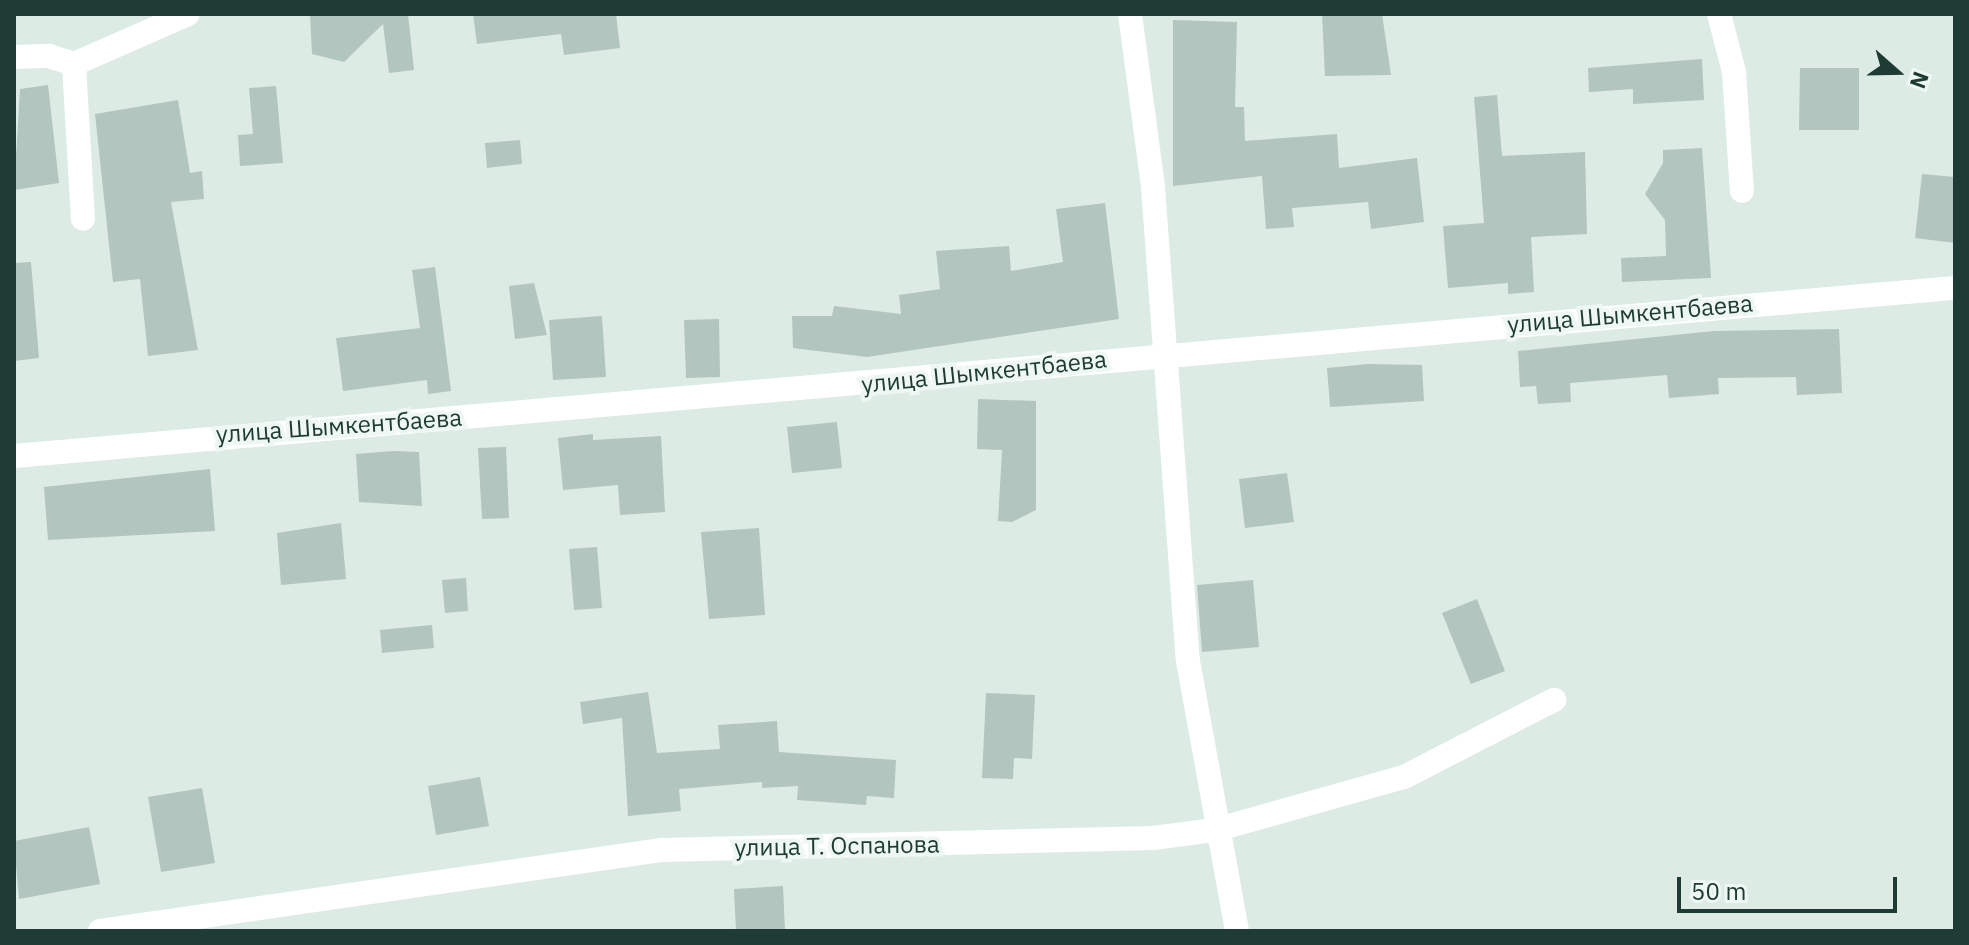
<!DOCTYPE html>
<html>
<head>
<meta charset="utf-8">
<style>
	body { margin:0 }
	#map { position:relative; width:1969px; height:945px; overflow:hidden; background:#ddebe5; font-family:"IBM Plex Sans",sans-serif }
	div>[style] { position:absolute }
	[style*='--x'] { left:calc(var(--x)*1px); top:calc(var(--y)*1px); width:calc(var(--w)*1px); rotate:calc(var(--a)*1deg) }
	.building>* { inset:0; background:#b2c5be }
	.minor>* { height:24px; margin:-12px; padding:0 12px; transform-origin:12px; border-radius:12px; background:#fff }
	span { translate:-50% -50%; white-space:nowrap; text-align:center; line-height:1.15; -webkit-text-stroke:8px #eef7f3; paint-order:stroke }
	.street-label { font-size:24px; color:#1e3b34 }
	.frame { position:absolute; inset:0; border:16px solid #1e3b34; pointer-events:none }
	.north { position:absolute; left:1857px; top:32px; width:80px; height:80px; -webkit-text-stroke:6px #eef7f3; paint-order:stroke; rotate:110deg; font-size:22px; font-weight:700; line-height:32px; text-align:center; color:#1e3b34 }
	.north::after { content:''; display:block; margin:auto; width:28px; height:36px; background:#1e3b34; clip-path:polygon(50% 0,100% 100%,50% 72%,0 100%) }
	.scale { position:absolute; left:1677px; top:877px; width:220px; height:36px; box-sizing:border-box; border:4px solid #1e3b34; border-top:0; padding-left:10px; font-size:24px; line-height:28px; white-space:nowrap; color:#1e3b34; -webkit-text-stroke:6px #eef7f3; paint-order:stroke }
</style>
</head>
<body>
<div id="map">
	<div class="building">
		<i style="clip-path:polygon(310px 14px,408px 14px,414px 70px,389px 73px,383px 24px,344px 62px,312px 54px)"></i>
		<i style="clip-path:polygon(473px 14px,616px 14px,620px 48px,564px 55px,561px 34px,477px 44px)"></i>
		<i style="clip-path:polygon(1322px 14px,1382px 14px,1391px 75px,1325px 76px)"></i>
		<i style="clip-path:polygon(1173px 20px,1237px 22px,1235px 107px,1244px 107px,1245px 141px,1337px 134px,1339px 168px,1417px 158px,1424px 222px,1371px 229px,1368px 202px,1292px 208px,1294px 227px,1266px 229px,1262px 176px,1173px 186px)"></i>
		<i style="clip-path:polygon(1702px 59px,1704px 100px,1633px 104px,1633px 89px,1589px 92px,1588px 68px)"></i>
		<i style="clip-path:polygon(1800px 68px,1859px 68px,1859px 130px,1799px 130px)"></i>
		<i style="clip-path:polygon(48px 85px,59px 183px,14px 190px,20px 89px)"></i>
		<i style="clip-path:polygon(276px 86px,283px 163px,240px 166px,238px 135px,253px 134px,249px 88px)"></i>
		<i style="clip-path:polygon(1497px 95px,1502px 156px,1585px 152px,1587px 234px,1531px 237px,1534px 292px,1508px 294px,1508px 283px,1448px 288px,1443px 226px,1484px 223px,1474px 97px)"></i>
		<i style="clip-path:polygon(178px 100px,190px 173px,202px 171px,204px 199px,171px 202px,198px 350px,148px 356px,140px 279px,113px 282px,95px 114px)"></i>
		<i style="clip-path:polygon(520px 140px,522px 164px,487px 168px,485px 143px)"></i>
		<i style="clip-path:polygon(1702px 148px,1711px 278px,1622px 282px,1621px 258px,1666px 256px,1665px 220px,1645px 194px,1663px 163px,1663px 150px)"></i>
		<i style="clip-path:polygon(1922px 174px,1955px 177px,1955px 243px,1915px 238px)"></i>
		<i style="clip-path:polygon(1105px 203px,1119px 319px,867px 357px,793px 348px,792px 316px,832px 316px,834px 306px,901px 314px,899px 295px,940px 289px,936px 251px,1009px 246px,1011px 271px,1063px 262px,1056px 209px)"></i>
		<i style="clip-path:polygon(31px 262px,39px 358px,14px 361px,14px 263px)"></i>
		<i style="clip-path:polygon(435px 267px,451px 391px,428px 394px,427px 380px,343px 391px,336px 338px,420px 328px,412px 270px)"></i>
		<i style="clip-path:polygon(534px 283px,547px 335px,515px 339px,509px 286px)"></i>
		<i style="clip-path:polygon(602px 316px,606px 377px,553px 380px,549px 320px)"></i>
		<i style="clip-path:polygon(719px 319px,720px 377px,686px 378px,684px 320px)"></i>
		<i style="clip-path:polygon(1839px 329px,1842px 393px,1797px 395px,1796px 377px,1718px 378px,1719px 394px,1669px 398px,1667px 375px,1570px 383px,1571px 402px,1538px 404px,1536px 386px,1520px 387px,1518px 351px,1714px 331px)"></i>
		<i style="clip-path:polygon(1369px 364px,1422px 365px,1424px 401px,1330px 407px,1327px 368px)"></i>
		<i style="clip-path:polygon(978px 399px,1036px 401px,1036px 510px,1012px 522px,998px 521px,1002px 450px,977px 449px)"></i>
		<i style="clip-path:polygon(837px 422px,842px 468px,792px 473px,787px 427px)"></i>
		<i style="clip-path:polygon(593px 434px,593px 440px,661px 436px,665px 512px,620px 515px,618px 485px,563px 490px,558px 438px)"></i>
		<i style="clip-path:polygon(506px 447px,509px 518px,482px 519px,478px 448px)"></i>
		<i style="clip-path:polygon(394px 451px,419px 452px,422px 506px,359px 502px,356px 454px)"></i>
		<i style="clip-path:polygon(210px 469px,215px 531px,48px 540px,44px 487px)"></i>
		<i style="clip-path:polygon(1287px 473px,1294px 522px,1245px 528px,1239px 479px)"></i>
		<i style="clip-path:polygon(341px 523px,346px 579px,281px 585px,277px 533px)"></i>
		<i style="clip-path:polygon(759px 528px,765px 615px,709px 619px,701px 532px)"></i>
		<i style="clip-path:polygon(597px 547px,602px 608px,574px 610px,569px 549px)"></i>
		<i style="clip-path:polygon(466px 578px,468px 611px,445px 613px,442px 580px)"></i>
		<i style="clip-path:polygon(1253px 580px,1259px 647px,1202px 652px,1197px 585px)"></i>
		<i style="clip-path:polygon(1477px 599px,1505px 671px,1471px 684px,1442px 613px)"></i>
		<i style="clip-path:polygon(432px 625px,434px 648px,382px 653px,380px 630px)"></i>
		<i style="clip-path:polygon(648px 692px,657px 753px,720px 749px,718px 725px,777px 721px,779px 752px,896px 760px,894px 798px,867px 796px,866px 805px,797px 800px,798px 786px,762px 788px,762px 782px,679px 789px,681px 811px,628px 816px,622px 718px,583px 724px,580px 702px)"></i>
		<i style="clip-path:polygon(986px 693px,1035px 695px,1032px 759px,1014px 758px,1013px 779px,982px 778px)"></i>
		<i style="clip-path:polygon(480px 777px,489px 826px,436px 835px,428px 786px)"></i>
		<i style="clip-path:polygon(202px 788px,215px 863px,161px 872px,148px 797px)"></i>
		<i style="clip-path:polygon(89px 827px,100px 884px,19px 899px,14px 841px)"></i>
		<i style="clip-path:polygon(783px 886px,785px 931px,736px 931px,734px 889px)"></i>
	</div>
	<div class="minor">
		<i style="--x:1130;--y:14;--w:175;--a:82.4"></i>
		<i style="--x:1153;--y:187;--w:475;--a:85.8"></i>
		<i style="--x:1188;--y:661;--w:274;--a:79.7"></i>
		<i style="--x:1719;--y:14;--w:60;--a:75.5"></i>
		<i style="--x:1734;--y:72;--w:119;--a:86.2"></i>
		<i style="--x:14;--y:57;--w:35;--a:-2"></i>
		<i style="--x:49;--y:56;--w:26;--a:18"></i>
		<i style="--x:74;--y:64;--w:124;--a:-23.7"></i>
		<i style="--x:74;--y:64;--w:155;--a:86.7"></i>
		<i style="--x:14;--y:456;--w:1948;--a:-4.95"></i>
		<i style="--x:100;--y:931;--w:568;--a:-8.2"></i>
		<i style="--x:662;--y:850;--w:491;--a:-1.4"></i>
		<i style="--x:1153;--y:838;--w:63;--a:-7.4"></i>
		<i style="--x:1215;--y:830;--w:196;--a:-15.7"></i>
		<i style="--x:1404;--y:777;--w:169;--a:-27.2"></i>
	</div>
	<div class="street-label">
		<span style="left:1630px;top:314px;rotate:-5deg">улица Шымкентбаева</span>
		<span style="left:984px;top:372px;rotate:-6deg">улица Шымкентбаева</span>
		<span style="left:339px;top:426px;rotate:-4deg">улица Шымкентбаева</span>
		<span style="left:837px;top:846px;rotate:-1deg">улица Т. Оспанова</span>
	</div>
	<div class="frame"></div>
	<div class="north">N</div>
	<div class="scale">50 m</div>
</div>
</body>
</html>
